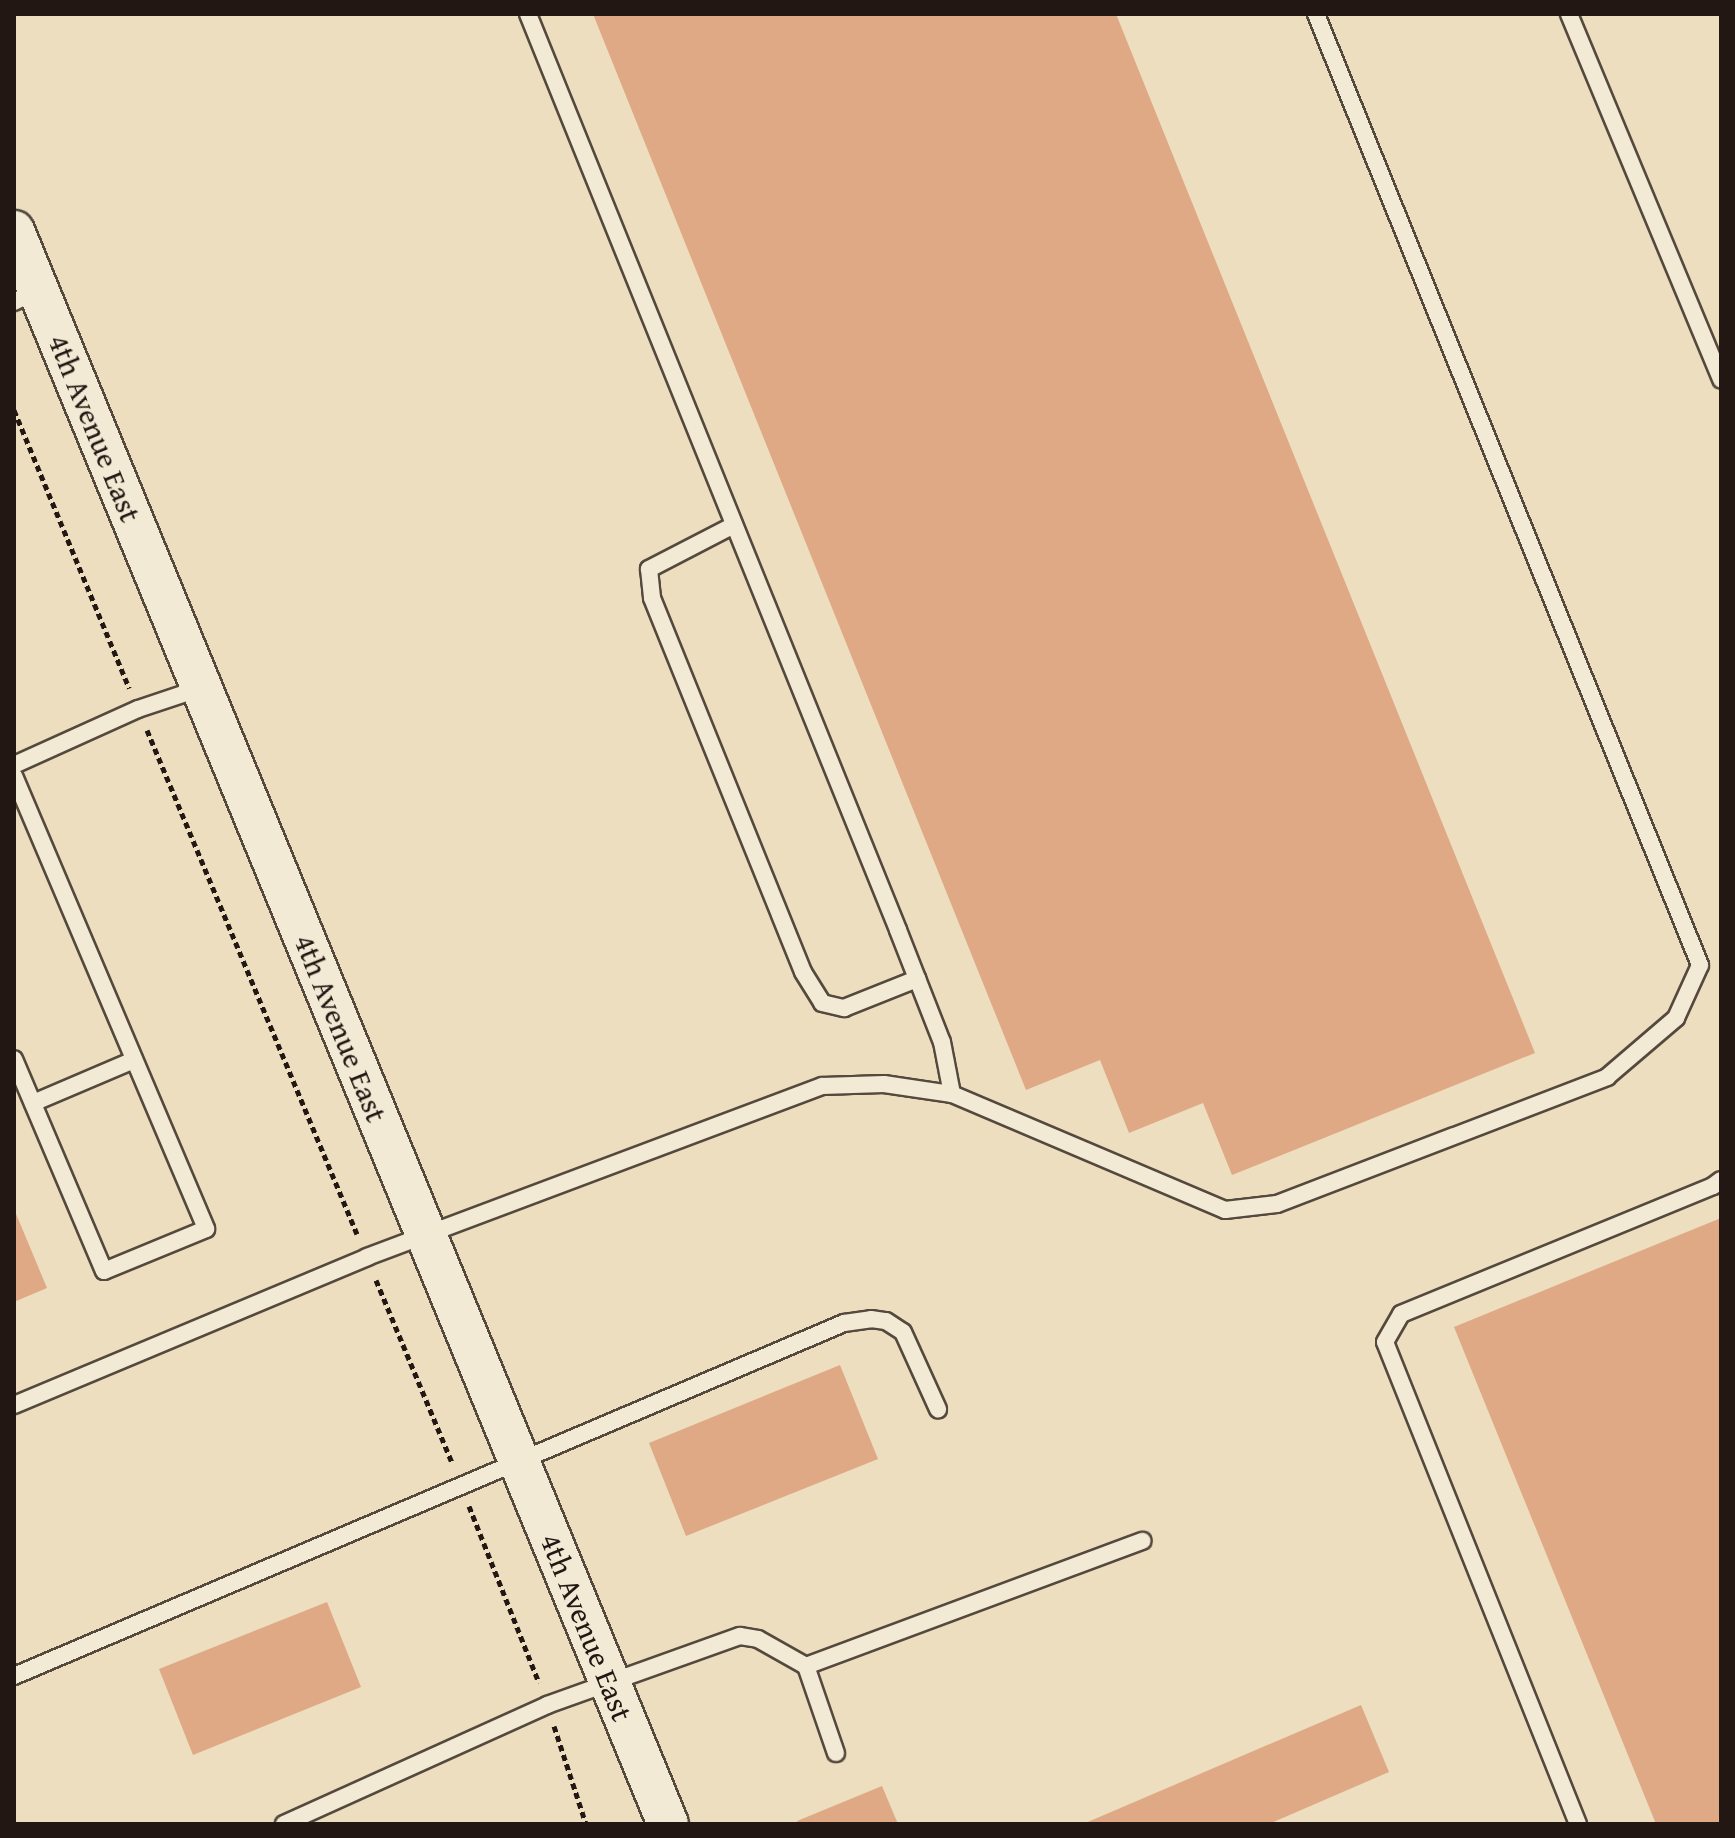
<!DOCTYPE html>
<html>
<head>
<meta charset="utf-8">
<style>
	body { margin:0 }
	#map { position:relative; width:1735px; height:1838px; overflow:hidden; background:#ecdebf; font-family:"Gentium Book Plus",serif }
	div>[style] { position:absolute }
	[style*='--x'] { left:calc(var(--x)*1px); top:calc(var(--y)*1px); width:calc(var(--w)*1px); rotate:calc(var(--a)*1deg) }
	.building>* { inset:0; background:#e0a985 }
	.path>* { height:5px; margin-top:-2.5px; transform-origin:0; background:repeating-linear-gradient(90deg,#231713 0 6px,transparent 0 10px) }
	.roads { filter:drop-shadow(2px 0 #55493e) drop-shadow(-2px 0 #55493e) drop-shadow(0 2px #55493e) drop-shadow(0 -2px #55493e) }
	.service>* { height:16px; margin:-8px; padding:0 8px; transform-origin:8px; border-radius:8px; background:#f3ead5 }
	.tertiary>* { height:40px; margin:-20px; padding:0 20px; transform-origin:20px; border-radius:20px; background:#f3ead5 }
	span { translate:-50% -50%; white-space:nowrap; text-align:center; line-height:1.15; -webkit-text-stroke:8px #f3ead5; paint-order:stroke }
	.street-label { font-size:30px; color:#231713 }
	.frame { position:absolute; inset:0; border:16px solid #231713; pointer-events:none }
</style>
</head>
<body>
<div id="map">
	<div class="building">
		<i style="clip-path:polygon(593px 14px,1116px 14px,1535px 1053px,1232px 1175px,1203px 1103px,1129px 1133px,1100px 1060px,1026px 1090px)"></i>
		<i style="clip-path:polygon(14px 1209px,47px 1288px,14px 1302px)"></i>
		<i style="clip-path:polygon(1721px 1218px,1721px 1824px,1656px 1824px,1454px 1327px)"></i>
		<i style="clip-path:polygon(840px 1365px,878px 1459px,686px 1536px,649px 1443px)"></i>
		<i style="clip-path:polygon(327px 1602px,361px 1687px,193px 1755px,159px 1669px)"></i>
		<i style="clip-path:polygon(1361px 1705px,1389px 1772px,1269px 1824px,1083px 1824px)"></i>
		<i style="clip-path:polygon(882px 1786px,898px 1824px,798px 1824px,797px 1821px)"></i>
	</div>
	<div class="path">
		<i style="--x:14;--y:410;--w:301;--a:67.5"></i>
		<i style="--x:147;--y:730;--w:546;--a:67.38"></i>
		<i style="--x:376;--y:1280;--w:198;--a:67.4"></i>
		<i style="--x:469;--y:1506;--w:190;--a:68.4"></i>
		<i style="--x:554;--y:1726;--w:103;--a:71.9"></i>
	</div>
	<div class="roads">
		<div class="service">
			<i style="--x:528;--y:14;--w:988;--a:68"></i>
			<i style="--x:898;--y:930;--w:120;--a:68.6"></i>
			<i style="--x:942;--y:1042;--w:53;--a:79.1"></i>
			<i style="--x:1569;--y:14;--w:396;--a:67.4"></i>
			<i style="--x:14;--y:302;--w:27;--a:-27"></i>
			<i style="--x:734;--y:525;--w:96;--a:152.6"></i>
			<i style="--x:649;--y:569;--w:29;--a:84"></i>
			<i style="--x:652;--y:598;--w:403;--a:68"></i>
			<i style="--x:803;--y:972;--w:36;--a:58"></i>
			<i style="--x:822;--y:1003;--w:23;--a:13"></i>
			<i style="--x:844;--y:1008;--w:79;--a:-21.7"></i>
			<i style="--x:14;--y:765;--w:136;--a:-24.3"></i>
			<i style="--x:138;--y:709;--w:66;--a:-18.4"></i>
			<i style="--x:14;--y:776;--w:492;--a:67"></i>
			<i style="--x:206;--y:1229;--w:110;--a:157.6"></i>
			<i style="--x:104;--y:1271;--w:230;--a:-113"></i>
			<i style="--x:33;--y:1103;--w:110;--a:-23.1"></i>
			<i style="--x:14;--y:1405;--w:383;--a:-22.7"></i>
			<i style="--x:367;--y:1257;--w:486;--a:-20.6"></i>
			<i style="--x:822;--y:1086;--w:62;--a:-1.8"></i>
			<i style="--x:884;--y:1084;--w:69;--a:8.4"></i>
			<i style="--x:952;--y:1094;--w:297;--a:23"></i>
			<i style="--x:1225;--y:1210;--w:52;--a:-6.6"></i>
			<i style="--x:1277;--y:1204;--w:354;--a:-21"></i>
			<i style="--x:1607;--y:1077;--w:91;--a:-40.5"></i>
			<i style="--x:1676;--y:1018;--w:58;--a:-65.6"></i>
			<i style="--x:1700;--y:965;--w:1026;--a:-111.99"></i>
			<i style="--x:806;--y:1666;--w:359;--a:-20.4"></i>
			<i style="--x:14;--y:1676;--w:902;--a:-23.04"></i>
			<i style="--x:844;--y:1323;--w:27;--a:-8"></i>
			<i style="--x:871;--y:1319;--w:15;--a:8"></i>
			<i style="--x:886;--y:1321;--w:20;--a:33"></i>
			<i style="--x:903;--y:1332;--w:85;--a:65.6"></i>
			<i style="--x:284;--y:1824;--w:289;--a:-24.3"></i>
			<i style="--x:547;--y:1705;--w:205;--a:-19.7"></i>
			<i style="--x:740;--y:1636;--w:18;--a:9"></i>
			<i style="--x:758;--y:1639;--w:55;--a:29.4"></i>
			<i style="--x:806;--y:1666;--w:92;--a:71"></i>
			<i style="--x:1578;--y:1824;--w:519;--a:-111.82"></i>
			<i style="--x:1385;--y:1342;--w:32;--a:-60"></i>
			<i style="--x:1401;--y:1314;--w:337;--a:-22.3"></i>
			<i style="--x:1713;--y:1186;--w:10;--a:-37"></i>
		</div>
		<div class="tertiary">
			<i style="--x:14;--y:231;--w:1722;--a:67.68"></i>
		</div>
	</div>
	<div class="street-label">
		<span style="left:95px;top:428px;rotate:68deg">4th Avenue East</span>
		<span style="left:341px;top:1028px;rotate:68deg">4th Avenue East</span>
		<span style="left:587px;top:1627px;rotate:68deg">4th Avenue East</span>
	</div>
	<div class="frame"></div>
</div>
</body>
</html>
